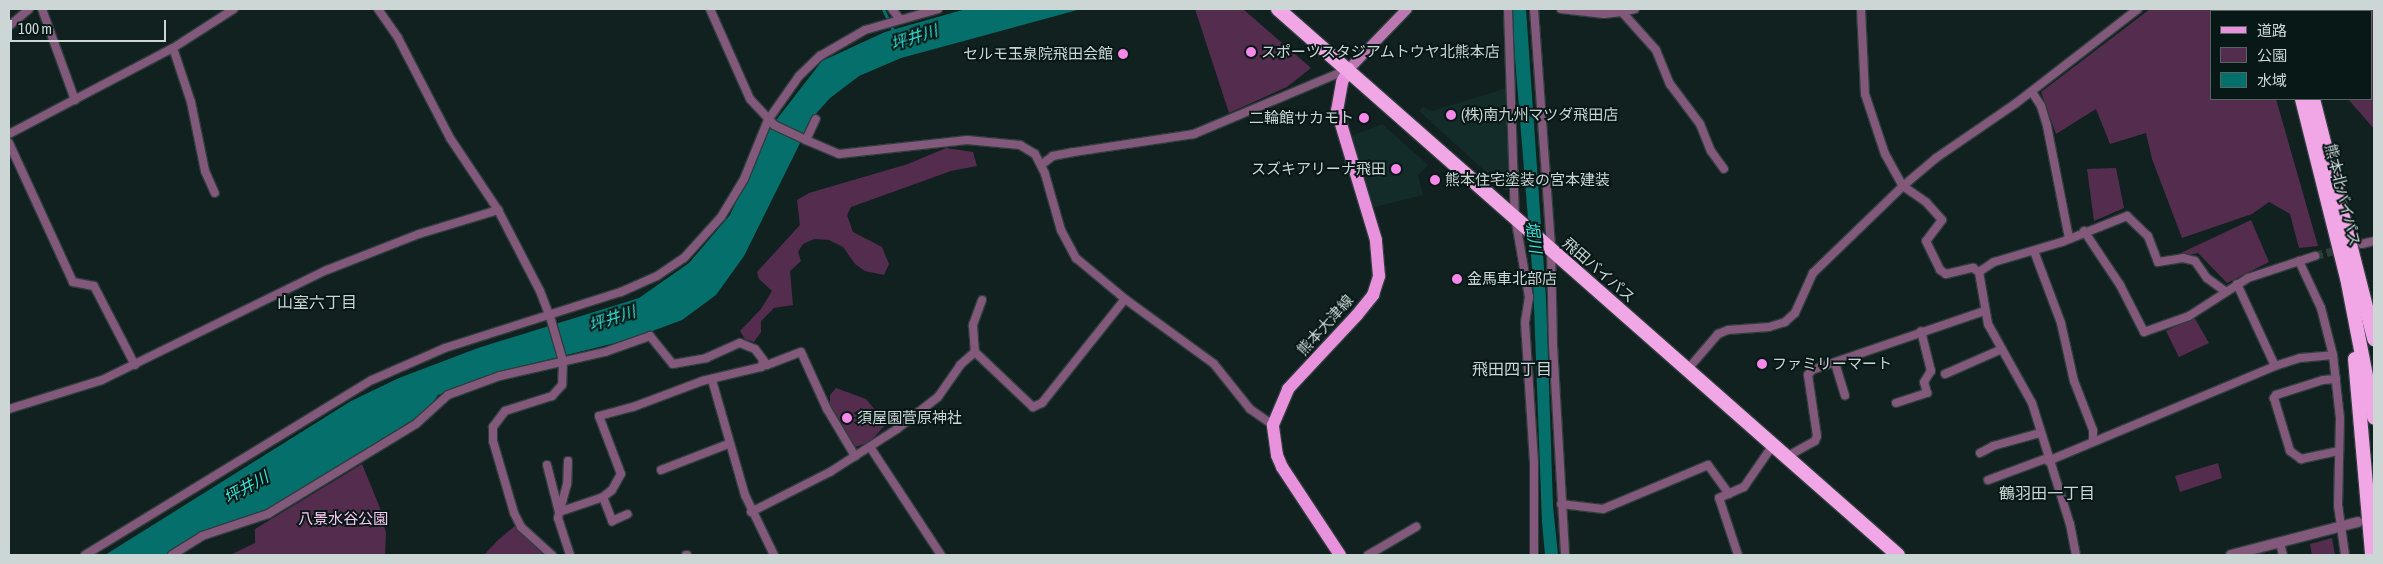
<!DOCTYPE html>
<html>
<head>
<meta charset="utf-8">
<style>
	body { margin:0 }
	#map { position:relative; width:2383px; height:564px; overflow:hidden; background:#112120; font-family:"Asap Condensed","Noto Sans JP",sans-serif }
	div>[style] { position:absolute }
	[style*='--x'] { left:calc(var(--x)*1px); top:calc(var(--y)*1px); width:calc(var(--w)*1px); rotate:calc(var(--a)*1deg) }
	.built>* { inset:0; background:#132c2a }
	.green>* { inset:0; background:#542c4e }
	.water>* { inset:0; background:#05706b }
	.stream>* { height:3px; margin:-1.5px; padding:0 1.5px; transform-origin:1.5px; border-radius:1.5px; background:#05706b }
	.minor-tunnel>* { height:8px; margin-top:-4px; transform-origin:0; background:repeating-linear-gradient(90deg,#2d3c3b 0 8px,transparent 0 12px) }
	.roads { filter:drop-shadow(1px 0 #2f3e3d) drop-shadow(-1px 0 #2f3e3d) drop-shadow(0 1px #2f3e3d) drop-shadow(0 -1px #2f3e3d) }
	.minor>* { height:8px; margin:-4px; padding:0 4px; transform-origin:4px; border-radius:4px; background:#82587b }
	.tertiary>* { height:10px; margin:-5px; padding:0 5px; transform-origin:5px; border-radius:5px; background:#82587b }
	.secondary>* { height:10px; margin:-5px; padding:0 5px; transform-origin:5px; border-radius:5px; background:#bb78b2 }
	.primary>* { height:12px; margin:-6px; padding:0 6px; transform-origin:6px; border-radius:6px; background:#e891dc }
	.trunk>* { height:14px; margin:-7px; padding:0 7px; transform-origin:7px; border-radius:7px; background:#f1a6e6 }
	.dots>* { width:14px; height:14px; translate:-50% -50%; box-sizing:border-box; border:2px solid #071816; border-radius:50% }
	span { translate:-50% -50%; white-space:nowrap; text-align:center; line-height:1.15; -webkit-text-stroke:4px #071816; paint-order:stroke }
	.poi-label { font-size:15px; color:#ccd6d5 }
	.left { translate:0 -50%; text-align:left }
	.right { translate:-100% -50%; text-align:right }
	.street-label { font-size:15px; color:#ccd6d5 }
	.park-label { font-size:15px; color:#fac6f2 }
	.water-label { font-size:16px; color:#34e4da; font-style:italic }
	.neighbourhood-label { font-size:16px; color:#ccd6d5 }
	.frame { position:absolute; inset:0; border:10px solid #ccd6d5; pointer-events:none }
	.legend { position:absolute; left:2210px; top:10px; width:162px; height:90px; box-sizing:border-box; background:#071816; border:1px solid #566462; margin:0; padding:6px 9px; list-style:none; font-size:15px; color:#ccd6d5 }
	.legend li { display:flex; align-items:center; gap:10px; height:25px }
	.legend b { width:25px; border:1px solid #566462 }
	.scale { position:absolute; left:10px; top:20px; width:156px; height:22px; box-sizing:border-box; border:2px solid #ccd6d5; border-top:0; padding-left:6px; font-size:15px; line-height:18px; white-space:nowrap; color:#ccd6d5; -webkit-text-stroke:4px #071816; paint-order:stroke }
</style>
</head>
<body>
<div id="map">
	<div class="built">
		<i style="clip-path:polygon(1507px 88px,1506px 108px,1512px 156px,1511px 186px,1507px 191px,1419px 111px,1423px 107px,1432px 111px)"></i>
		<i style="clip-path:polygon(1382px 124px,1428px 165px,1418px 175px,1423px 195px,1371px 208px,1349px 137px)"></i>
	</div>
	<div class="green">
		<i style="clip-path:polygon(1195px 9px,1243px 9px,1311px 68px,1287px 87px,1229px 113px)"></i>
		<i style="clip-path:polygon(2150px 9px,2251px 9px,2252px 11px,2212px 11px,2212px 99px,2276px 99px,2318px 246px,2299px 248px,2290px 214px,2269px 202px,2252px 214px,2182px 238px,2152px 159px,2146px 133px,2110px 144px,2096px 109px,2056px 134px,2041px 92px)"></i>
		<i style="clip-path:polygon(2306px 9px,2374px 9px,2374px 129px,2348px 99px,2372px 99px,2372px 11px)"></i>
		<i style="clip-path:polygon(946px 148px,973px 152px,977px 166px,951px 171px,851px 207px,847px 215px,853px 232px,882px 247px,889px 264px,884px 275px,865px 271px,855px 264px,843px 247px,829px 240px,814px 239px,803px 244px,798px 252px,801px 261px,790px 271px,793px 305px,774px 308px,761px 321px,761px 332px,754px 342px,745px 339px,740px 331px,761px 309px,772px 291px,759px 279px,757px 272px,800px 225px,797px 200px,809px 193px,908px 164px)"></i>
		<i style="clip-path:polygon(2116px 168px,2124px 208px,2094px 221px,2087px 169px)"></i>
		<i style="clip-path:polygon(2251px 220px,2269px 262px,2227px 283px,2198px 253px,2166px 260px)"></i>
		<i style="clip-path:polygon(2194px 317px,2209px 343px,2179px 357px,2166px 331px)"></i>
		<i style="clip-path:polygon(836px 388px,866px 399px,881px 417px,885px 425px,870px 442px,855px 447px,830px 408px,830px 395px)"></i>
		<i style="clip-path:polygon(2218px 463px,2222px 478px,2180px 492px,2175px 476px)"></i>
		<i style="clip-path:polygon(362px 464px,380px 508px,386px 533px,385px 555px,230px 555px,255px 543px,255px 529px)"></i>
		<i style="clip-path:polygon(516px 525px,544px 555px,484px 555px,497px 541px)"></i>
		<i style="clip-path:polygon(2332px 538px,2335px 555px,2312px 555px,2310px 544px)"></i>
	</div>
	<div class="water">
		<i style="clip-path:polygon(966px 9px,1081px 9px,901px 58px,859px 76px,830px 98px,813px 117px,744px 256px,716px 295px,682px 320px,631px 339px,502px 371px,438px 395px,427px 411px,261px 514px,212px 528px,166px 555px,105px 555px,351px 401px,399px 378px,478px 348px,639px 298px,689px 263px,730px 215px,770px 128px,822px 61px,885px 32px)"></i>
		<i style="clip-path:polygon(1511px 9px,1526px 9px,1546px 298px,1553px 506px,1558px 555px,1545px 555px,1542px 522px,1533px 280px)"></i>
	</div>
	<div class="stream">
		<i style="--x:883;--y:9;--w:26;--a:65"></i>
	</div>
	<div class="minor-tunnel">
		<i style="--x:2315;--y:256;--w:49;--a:-14.3"></i>
	</div>
	<div class="roads">
		<div class="minor">
			<i style="--x:42;--y:9;--w:97;--a:70.1"></i>
			<i style="--x:378;--y:9;--w:35;--a:55"></i>
			<i style="--x:398;--y:38;--w:113;--a:62.5"></i>
			<i style="--x:450;--y:138;--w:87;--a:56.3"></i>
			<i style="--x:498;--y:210;--w:91;--a:62.6"></i>
			<i style="--x:540;--y:291;--w:31;--a:69"></i>
			<i style="--x:551;--y:320;--w:43;--a:73.7"></i>
			<i style="--x:563;--y:361;--w:24;--a:92"></i>
			<i style="--x:562;--y:385;--w:15;--a:132"></i>
			<i style="--x:552;--y:396;--w:49;--a:162.3"></i>
			<i style="--x:505;--y:411;--w:20;--a:127"></i>
			<i style="--x:493;--y:427;--w:14;--a:90"></i>
			<i style="--x:493;--y:441;--w:75;--a:73.7"></i>
			<i style="--x:514;--y:513;--w:16;--a:63"></i>
			<i style="--x:521;--y:527;--w:42;--a:42.1"></i>
			<i style="--x:710;--y:9;--w:98;--a:66"></i>
			<i style="--x:750;--y:99;--w:35;--a:47"></i>
			<i style="--x:774;--y:125;--w:35;--a:25"></i>
			<i style="--x:806;--y:140;--w:36;--a:23"></i>
			<i style="--x:839;--y:154;--w:129;--a:-6.2"></i>
			<i style="--x:967;--y:140;--w:53;--a:5.4"></i>
			<i style="--x:1020;--y:145;--w:17;--a:31"></i>
			<i style="--x:1035;--y:154;--w:22;--a:63"></i>
			<i style="--x:1045;--y:174;--w:58;--a:74.1"></i>
			<i style="--x:1061;--y:230;--w:32;--a:62"></i>
			<i style="--x:1076;--y:258;--w:64;--a:39.9"></i>
			<i style="--x:1125;--y:299;--w:110;--a:36.1"></i>
			<i style="--x:1214;--y:364;--w:58;--a:51.3"></i>
			<i style="--x:1250;--y:409;--w:28;--a:35"></i>
			<i style="--x:892;--y:9;--w:11;--a:52"></i>
			<i style="--x:1508;--y:9;--w:208;--a:88.1"></i>
			<i style="--x:1515;--y:217;--w:81;--a:80.1"></i>
			<i style="--x:1529;--y:297;--w:26;--a:99"></i>
			<i style="--x:1525;--y:323;--w:139;--a:86.3"></i>
			<i style="--x:1534;--y:462;--w:93;--a:90"></i>
			<i style="--x:1534;--y:9;--w:241;--a:85.9"></i>
			<i style="--x:1551;--y:249;--w:96;--a:88.8"></i>
			<i style="--x:1553;--y:345;--w:210;--a:86.7"></i>
			<i style="--x:1561;--y:9;--w:43;--a:6.6"></i>
			<i style="--x:1604;--y:14;--w:18;--a:-6"></i>
			<i style="--x:1622;--y:12;--w:51;--a:48.2"></i>
			<i style="--x:1656;--y:50;--w:37;--a:68"></i>
			<i style="--x:1670;--y:84;--w:50;--a:53.1"></i>
			<i style="--x:1700;--y:124;--w:29;--a:68"></i>
			<i style="--x:1711;--y:151;--w:22;--a:54"></i>
			<i style="--x:1861;--y:9;--w:85;--a:87.3"></i>
			<i style="--x:1865;--y:94;--w:63;--a:71.6"></i>
			<i style="--x:1885;--y:154;--w:37;--a:61"></i>
			<i style="--x:1903;--y:186;--w:28;--a:35"></i>
			<i style="--x:1926;--y:202;--w:24;--a:48"></i>
			<i style="--x:1942;--y:220;--w:26;--a:127"></i>
			<i style="--x:1926;--y:241;--w:32;--a:64"></i>
			<i style="--x:1940;--y:270;--w:7;--a:34"></i>
			<i style="--x:1946;--y:274;--w:28;--a:-13"></i>
			<i style="--x:1973;--y:268;--w:7;--a:34"></i>
			<i style="--x:1622;--y:12;--w:13;--a:-13"></i>
			<i style="--x:9;--y:26;--w:26;--a:-40"></i>
			<i style="--x:173;--y:48;--w:57;--a:71.6"></i>
			<i style="--x:191;--y:102;--w:70;--a:78.5"></i>
			<i style="--x:205;--y:171;--w:24;--a:66"></i>
			<i style="--x:2032;--y:92;--w:17;--a:57"></i>
			<i style="--x:2041;--y:106;--w:21;--a:73"></i>
			<i style="--x:2047;--y:126;--w:114;--a:78.9"></i>
			<i style="--x:9;--y:134;--w:185;--a:-27.7"></i>
			<i style="--x:173;--y:48;--w:72;--a:-32.6"></i>
			<i style="--x:806;--y:140;--w:23;--a:-65"></i>
			<i style="--x:9;--y:143;--w:153;--a:65.3"></i>
			<i style="--x:73;--y:282;--w:21;--a:11"></i>
			<i style="--x:94;--y:286;--w:89;--a:62.6"></i>
			<i style="--x:1041;--y:165;--w:15;--a:-37"></i>
			<i style="--x:1053;--y:156;--w:21;--a:-11"></i>
			<i style="--x:1074;--y:152;--w:121;--a:-8.5"></i>
			<i style="--x:1194;--y:134;--w:168;--a:-22.8"></i>
			<i style="--x:2084;--y:231;--w:65;--a:56.3"></i>
			<i style="--x:2120;--y:285;--w:53;--a:62.9"></i>
			<i style="--x:2144;--y:332;--w:48;--a:-19.6"></i>
			<i style="--x:2189;--y:316;--w:70;--a:-32.8"></i>
			<i style="--x:2248;--y:278;--w:71;--a:-18.2"></i>
			<i style="--x:2362;--y:244;--w:12;--a:-14"></i>
			<i style="--x:2034;--y:251;--w:77;--a:69.4"></i>
			<i style="--x:2061;--y:323;--w:59;--a:77.4"></i>
			<i style="--x:2074;--y:381;--w:53;--a:68.8"></i>
			<i style="--x:2093;--y:430;--w:12;--a:90"></i>
			<i style="--x:1979;--y:272;--w:53;--a:80.2"></i>
			<i style="--x:1988;--y:324;--w:90;--a:60.9"></i>
			<i style="--x:2032;--y:403;--w:127;--a:72.6"></i>
			<i style="--x:2070;--y:524;--w:32;--a:79"></i>
			<i style="--x:1979;--y:272;--w:18;--a:-34"></i>
			<i style="--x:1994;--y:262;--w:71;--a:-16.4"></i>
			<i style="--x:2062;--y:242;--w:70;--a:-21.8"></i>
			<i style="--x:2127;--y:216;--w:29;--a:44"></i>
			<i style="--x:2148;--y:236;--w:28;--a:69"></i>
			<i style="--x:2158;--y:262;--w:25;--a:-9"></i>
			<i style="--x:2183;--y:258;--w:12;--a:14"></i>
			<i style="--x:2195;--y:261;--w:21;--a:55"></i>
			<i style="--x:2207;--y:278;--w:22;--a:36"></i>
			<i style="--x:2237;--y:284;--w:90;--a:65.1"></i>
			<i style="--x:982;--y:300;--w:27;--a:110"></i>
			<i style="--x:973;--y:325;--w:27;--a:86"></i>
			<i style="--x:975;--y:352;--w:80;--a:43.5"></i>
			<i style="--x:1033;--y:407;--w:10;--a:-24"></i>
			<i style="--x:1042;--y:403;--w:133;--a:-51.4"></i>
			<i style="--x:2333;--y:355;--w:63;--a:83.7"></i>
			<i style="--x:2340;--y:418;--w:87;--a:91.3"></i>
			<i style="--x:2338;--y:505;--w:50;--a:82"></i>
			<i style="--x:1835;--y:363;--w:34;--a:73"></i>
			<i style="--x:1688;--y:369;--w:46;--a:-49.4"></i>
			<i style="--x:1718;--y:334;--w:11;--a:-22"></i>
			<i style="--x:1728;--y:330;--w:41;--a:-4.2"></i>
			<i style="--x:1769;--y:327;--w:17;--a:-17"></i>
			<i style="--x:1785;--y:322;--w:13;--a:-42"></i>
			<i style="--x:1795;--y:313;--w:44;--a:-65.8"></i>
			<i style="--x:1813;--y:273;--w:125;--a:-44"></i>
			<i style="--x:1903;--y:186;--w:43;--a:-40.3"></i>
			<i style="--x:1936;--y:158;--w:96;--a:-34.4"></i>
			<i style="--x:2015;--y:104;--w:155;--a:-37.7"></i>
			<i style="--x:1945;--y:374;--w:62;--a:-23.7"></i>
			<i style="--x:2336;--y:379;--w:13;--a:176"></i>
			<i style="--x:2323;--y:380;--w:49;--a:162.3"></i>
			<i style="--x:2276;--y:395;--w:4;--a:124"></i>
			<i style="--x:2274;--y:398;--w:55;--a:73.2"></i>
			<i style="--x:2290;--y:451;--w:14;--a:36"></i>
			<i style="--x:2301;--y:459;--w:39;--a:-12"></i>
			<i style="--x:712;--y:380;--w:120;--a:74"></i>
			<i style="--x:745;--y:495;--w:67;--a:64.2"></i>
			<i style="--x:1896;--y:403;--w:33;--a:-18"></i>
			<i style="--x:1927;--y:393;--w:11;--a:-105"></i>
			<i style="--x:1924;--y:382;--w:13;--a:-58"></i>
			<i style="--x:1931;--y:371;--w:41;--a:-104"></i>
			<i style="--x:9;--y:409;--w:97;--a:-17.3"></i>
			<i style="--x:102;--y:380;--w:250;--a:-26.1"></i>
			<i style="--x:327;--y:270;--w:99;--a:-21.4"></i>
			<i style="--x:419;--y:234;--w:83;--a:-16.9"></i>
			<i style="--x:870;--y:447;--w:129;--a:56.7"></i>
			<i style="--x:1980;--y:453;--w:15;--a:-28"></i>
			<i style="--x:1993;--y:446;--w:49;--a:-15.5"></i>
			<i style="--x:1786;--y:457;--w:33;--a:-29"></i>
			<i style="--x:1815;--y:441;--w:5;--a:-68"></i>
			<i style="--x:1817;--y:436;--w:62;--a:-98.4"></i>
			<i style="--x:1808;--y:375;--w:6;--a:-51"></i>
			<i style="--x:1812;--y:370;--w:182;--a:-18.9"></i>
			<i style="--x:568;--y:461;--w:23;--a:92"></i>
			<i style="--x:567;--y:484;--w:35;--a:105"></i>
			<i style="--x:558;--y:518;--w:39;--a:72"></i>
			<i style="--x:2048;--y:461;--w:246;--a:-22.7"></i>
			<i style="--x:2275;--y:366;--w:26;--a:-18"></i>
			<i style="--x:2300;--y:358;--w:33;--a:-5"></i>
			<i style="--x:2333;--y:355;--w:49;--a:-104.3"></i>
			<i style="--x:2321;--y:308;--w:52;--a:-115.1"></i>
			<i style="--x:547;--y:465;--w:49;--a:75.7"></i>
			<i style="--x:559;--y:512;--w:46;--a:-18.8"></i>
			<i style="--x:603;--y:497;--w:11;--a:-38"></i>
			<i style="--x:612;--y:490;--w:18;--a:-61"></i>
			<i style="--x:621;--y:474;--w:62;--a:-110.8"></i>
			<i style="--x:599;--y:416;--w:35;--a:-15"></i>
			<i style="--x:633;--y:407;--w:74;--a:-20.6"></i>
			<i style="--x:702;--y:381;--w:61;--a:-13.3"></i>
			<i style="--x:761;--y:367;--w:5;--a:-68"></i>
			<i style="--x:661;--y:470;--w:72;--a:-21.2"></i>
			<i style="--x:1988;--y:480;--w:63;--a:-20.4"></i>
			<i style="--x:603;--y:497;--w:26;--a:69"></i>
			<i style="--x:612;--y:521;--w:17;--a:-24"></i>
			<i style="--x:1561;--y:504;--w:42;--a:6.8"></i>
			<i style="--x:1603;--y:509;--w:114;--a:-22.7"></i>
			<i style="--x:1708;--y:465;--w:36;--a:54"></i>
			<i style="--x:751;--y:512;--w:89;--a:-26.9"></i>
			<i style="--x:830;--y:472;--w:80;--a:-32.7"></i>
			<i style="--x:897;--y:429;--w:52;--a:-38"></i>
			<i style="--x:938;--y:397;--w:39;--a:-55"></i>
			<i style="--x:960;--y:365;--w:20;--a:-41"></i>
			<i style="--x:2280;--y:543;--w:12;--a:76"></i>
			<i style="--x:85;--y:555;--w:336;--a:-31.4"></i>
			<i style="--x:372;--y:380;--w:80;--a:-23.7"></i>
			<i style="--x:445;--y:348;--w:185;--a:-17.7"></i>
			<i style="--x:621;--y:292;--w:39;--a:-24"></i>
			<i style="--x:657;--y:276;--w:32;--a:-34"></i>
			<i style="--x:684;--y:258;--w:55;--a:-47.9"></i>
			<i style="--x:721;--y:217;--w:44;--a:-58.8"></i>
			<i style="--x:744;--y:179;--w:64;--a:-67.9"></i>
			<i style="--x:768;--y:120;--w:54;--a:-54.8"></i>
			<i style="--x:799;--y:76;--w:29;--a:-44"></i>
			<i style="--x:820;--y:56;--w:52;--a:-30"></i>
			<i style="--x:865;--y:30;--w:76;--a:-16"></i>
			<i style="--x:172;--y:555;--w:36;--a:-32"></i>
			<i style="--x:202;--y:536;--w:70;--a:-18.4"></i>
			<i style="--x:268;--y:514;--w:173;--a:-31.3"></i>
			<i style="--x:416;--y:424;--w:43;--a:-42.2"></i>
			<i style="--x:448;--y:395;--w:55;--a:-20.1"></i>
			<i style="--x:500;--y:376;--w:108;--a:-12.9"></i>
			<i style="--x:605;--y:352;--w:48;--a:-19.6"></i>
			<i style="--x:650;--y:336;--w:36;--a:51"></i>
			<i style="--x:673;--y:364;--w:34;--a:-10"></i>
			<i style="--x:706;--y:358;--w:37;--a:-24"></i>
			<i style="--x:740;--y:343;--w:16;--a:22"></i>
			<i style="--x:755;--y:349;--w:20;--a:53"></i>
			<i style="--x:767;--y:365;--w:36;--a:-21"></i>
			<i style="--x:801;--y:352;--w:63;--a:65.5"></i>
			<i style="--x:827;--y:409;--w:55;--a:59.2"></i>
			<i style="--x:686;--y:555;--w:1;--a:0"></i>
			<i style="--x:1368;--y:555;--w:56;--a:-30.3"></i>
			<i style="--x:1738;--y:555;--w:60;--a:-108.4"></i>
			<i style="--x:1719;--y:498;--w:27;--a:-24"></i>
			<i style="--x:1744;--y:487;--w:51;--a:-55.4"></i>
		</div>
		<div class="tertiary">
			<i style="--x:2231;--y:555;--w:131;--a:-14.6"></i>
		</div>
		<div class="secondary">
			<i style="--x:1349;--y:69;--w:83;--a:-46"></i>
		</div>
		<div class="primary">
			<i style="--x:1340;--y:555;--w:105;--a:-123.4"></i>
			<i style="--x:1282;--y:467;--w:13;--a:-113"></i>
			<i style="--x:1277;--y:455;--w:30;--a:-98"></i>
			<i style="--x:1273;--y:425;--w:39;--a:-67"></i>
			<i style="--x:1288;--y:389;--w:101;--a:-47"></i>
			<i style="--x:1357;--y:315;--w:26;--a:-51"></i>
			<i style="--x:1373;--y:295;--w:20;--a:-72"></i>
			<i style="--x:1379;--y:276;--w:36;--a:-95"></i>
			<i style="--x:1376;--y:240;--w:135;--a:-106.8"></i>
			<i style="--x:1337;--y:111;--w:29;--a:-80"></i>
			<i style="--x:1342;--y:82;--w:15;--a:-62"></i>
		</div>
		<div class="trunk">
			<i style="--x:1278;--y:9;--w:826;--a:41.37"></i>
			<i style="--x:2276;--y:9;--w:2;--a:63"></i>
			<i style="--x:2288;--y:9;--w:2;--a:63"></i>
			<i style="--x:2302;--y:99;--w:185;--a:75.9"></i>
			<i style="--x:2347;--y:278;--w:142;--a:79"></i>
			<i style="--x:2313;--y:99;--w:248;--a:75.7"></i>
			<i style="--x:2355;--y:359;--w:197;--a:85"></i>
		</div>
	</div>
	<div class="dots">
		<i style="left:1251px;top:52px;background:#f888ea"></i>
		<i style="left:1123px;top:54px;background:#f888ea"></i>
		<i style="left:1451px;top:115px;background:#f888ea"></i>
		<i style="left:1364px;top:118px;background:#f888ea"></i>
		<i style="left:1396px;top:169px;background:#f888ea"></i>
		<i style="left:1435px;top:180px;background:#f888ea"></i>
		<i style="left:1457px;top:279px;background:#f888ea"></i>
		<i style="left:1762px;top:364px;background:#f888ea"></i>
		<i style="left:847px;top:418px;background:#f888ea"></i>
	</div>
	<div class="poi-label">
		<span class="left" style="left:1261px;top:52px">スポーツスタジアムトウヤ北熊本店</span>
		<span class="right" style="left:1113px;top:54px">セルモ玉泉院飛田会館</span>
		<span class="left" style="left:1461px;top:115px">(株)南九州マツダ飛田店</span>
		<span class="right" style="left:1354px;top:118px">二輪館サカモト</span>
		<span class="right" style="left:1386px;top:169px">スズキアリーナ飛田</span>
		<span class="left" style="left:1445px;top:180px">熊本住宅塗装の宮本建装</span>
		<span class="left" style="left:1467px;top:279px">金馬車北部店</span>
		<span class="left" style="left:1772px;top:364px">ファミリーマート</span>
		<span class="left" style="left:857px;top:418px">須屋園菅原神社</span>
	</div>
	<div class="street-label">
		<span style="left:2343px;top:195px;rotate:76deg">熊本北バイパス</span>
		<span style="left:1599px;top:270px;rotate:41deg">飛田バイパス</span>
		<span style="left:1325px;top:325px;rotate:-48deg">熊本大津線</span>
	</div>
	<div class="park-label">
		<span style="left:343px;top:519px">八景水谷公園</span>
	</div>
	<div class="water-label">
		<span style="left:914px;top:37px;rotate:-18deg">坪井川</span>
		<span style="left:1534px;top:237px;rotate:83deg">堀川</span>
		<span style="left:612px;top:318px;rotate:-18deg">坪井川</span>
		<span style="left:246px;top:487px;rotate:-29deg">坪井川</span>
	</div>
	<div class="neighbourhood-label">
		<span style="left:317px;top:302px">山室六丁目</span>
		<span style="left:1512px;top:369px">飛田四丁目</span>
		<span style="left:2047px;top:493px">鶴羽田一丁目</span>
	</div>
	<div class="frame"></div>
	<ul class="legend">
	<li><b style="height:6px;background:#e891dc"></b>道路</li>
	<li><b style="height:14px;background:#542c4e"></b>公園</li>
	<li><b style="height:14px;background:#05706b"></b>水域</li>
	</ul>
	<div class="scale">100 m</div>
</div>
</body>
</html>
